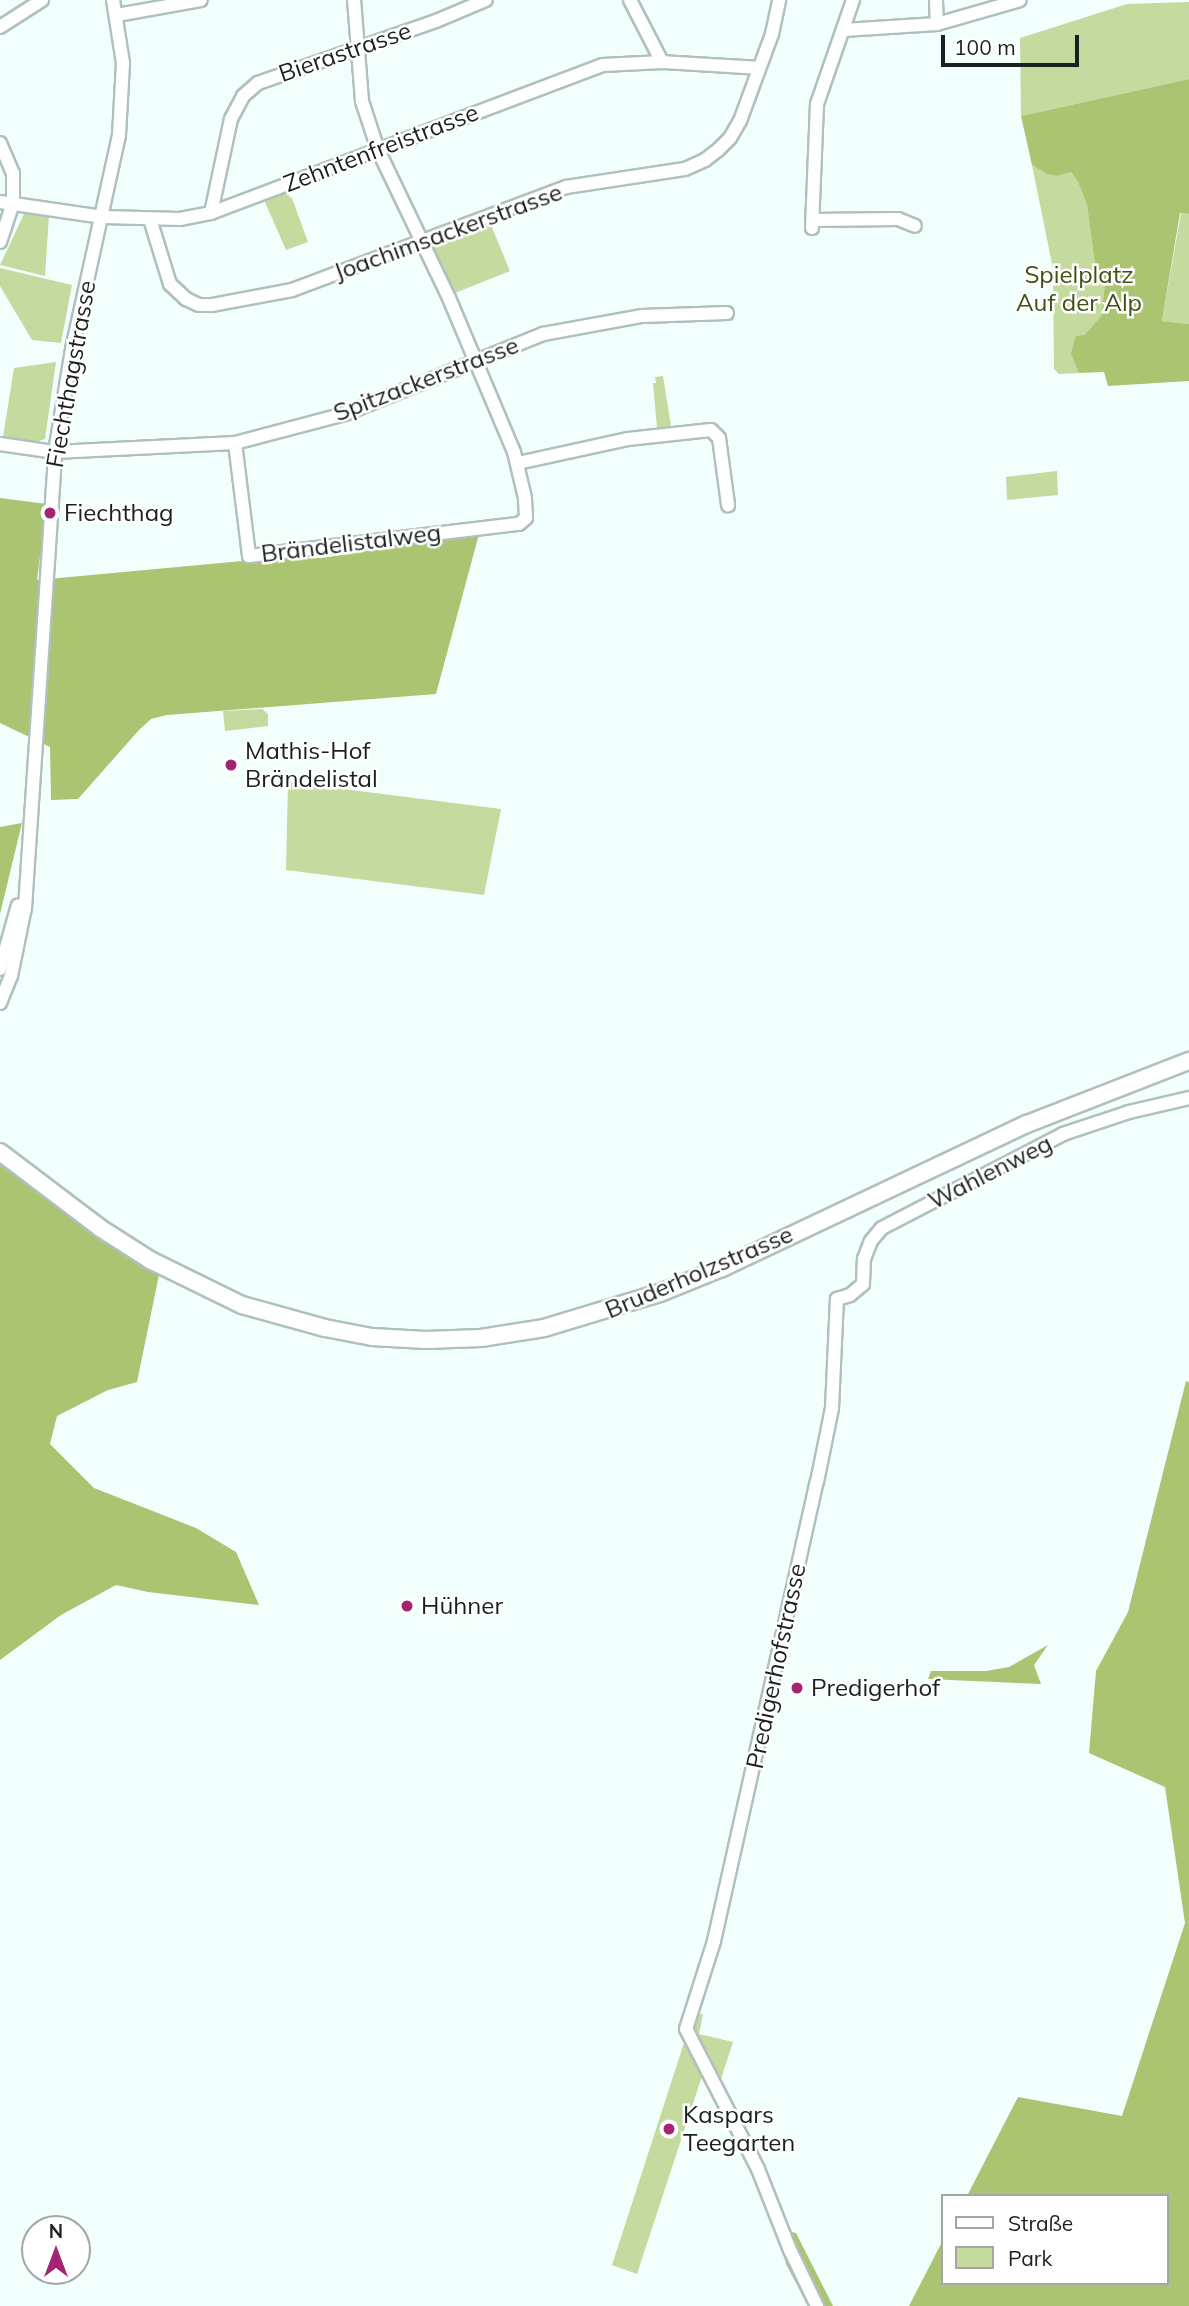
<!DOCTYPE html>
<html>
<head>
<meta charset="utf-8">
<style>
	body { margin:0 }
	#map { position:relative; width:1189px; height:2306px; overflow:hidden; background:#f1fffd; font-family:Mulish,sans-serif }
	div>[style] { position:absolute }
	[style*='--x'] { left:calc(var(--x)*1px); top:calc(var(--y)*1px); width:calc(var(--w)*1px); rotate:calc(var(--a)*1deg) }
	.green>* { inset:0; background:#c5da9e }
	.forest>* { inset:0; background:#aac472 }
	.roads { filter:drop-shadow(2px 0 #b0c0be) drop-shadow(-2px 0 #b0c0be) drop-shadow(0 2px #b0c0be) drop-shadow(0 -2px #b0c0be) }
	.minor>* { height:12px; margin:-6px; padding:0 6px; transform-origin:6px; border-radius:6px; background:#fff }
	.major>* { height:16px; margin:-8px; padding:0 8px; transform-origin:8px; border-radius:8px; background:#fff }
	.dots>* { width:19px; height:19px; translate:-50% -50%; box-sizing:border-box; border:4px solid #fff; border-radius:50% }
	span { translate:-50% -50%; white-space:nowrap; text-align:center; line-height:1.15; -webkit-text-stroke:5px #fff; paint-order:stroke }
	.street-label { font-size:24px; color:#1a201f }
	.park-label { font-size:24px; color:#415116 }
	.poi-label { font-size:24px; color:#1a201f }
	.left { translate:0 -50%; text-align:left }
	.legend { position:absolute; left:941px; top:2194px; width:228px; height:91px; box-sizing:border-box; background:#fff; border:2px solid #a3a6a5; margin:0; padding:9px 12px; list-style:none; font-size:21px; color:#1a201f }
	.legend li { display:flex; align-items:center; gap:14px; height:35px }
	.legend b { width:35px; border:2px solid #a3a6a5 }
	.north { position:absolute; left:21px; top:2215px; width:70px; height:70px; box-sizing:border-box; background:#fff; border:2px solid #a3a6a5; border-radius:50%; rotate:0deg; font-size:19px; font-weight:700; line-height:28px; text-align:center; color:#1a201f }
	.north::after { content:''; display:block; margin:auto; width:24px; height:32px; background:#a42473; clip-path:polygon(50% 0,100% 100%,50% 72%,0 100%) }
	.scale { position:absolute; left:941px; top:35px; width:138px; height:32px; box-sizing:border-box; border:4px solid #1a201f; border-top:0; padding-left:9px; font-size:21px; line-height:24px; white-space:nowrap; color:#1a201f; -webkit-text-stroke:5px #fff; paint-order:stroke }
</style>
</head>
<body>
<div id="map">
	<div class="green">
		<i style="clip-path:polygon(1189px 2px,1189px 79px,1021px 116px,1020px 38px,1127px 4px)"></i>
		<i style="clip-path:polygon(1032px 165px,1047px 174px,1057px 176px,1071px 172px,1078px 182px,1087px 205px,1095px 265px,1105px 284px,1101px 316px,1072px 353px,1079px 373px,1059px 374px,1054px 369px,1053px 269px)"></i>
		<i style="clip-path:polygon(289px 190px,308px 242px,286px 250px,264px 200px)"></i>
		<i style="clip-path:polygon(1181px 213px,1189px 214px,1189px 324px,1162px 321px)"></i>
		<i style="clip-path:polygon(24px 214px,49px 215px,45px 276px,0 265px)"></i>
		<i style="clip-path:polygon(489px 220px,510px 271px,455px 293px,433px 249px,437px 241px)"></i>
		<i style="clip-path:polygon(0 268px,72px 285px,61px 343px,32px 340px,0 286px)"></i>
		<i style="clip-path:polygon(56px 362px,45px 439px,36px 442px,3px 437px,14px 368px)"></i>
		<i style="clip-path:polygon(663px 376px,671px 426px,657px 428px,653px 383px,656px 383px,655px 377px)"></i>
		<i style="clip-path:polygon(1057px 471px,1058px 495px,1007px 500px,1006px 477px)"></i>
		<i style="clip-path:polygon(262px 709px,268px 714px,268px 726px,225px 731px,223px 711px)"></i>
		<i style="clip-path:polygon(288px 782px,501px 809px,484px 895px,286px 870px)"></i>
		<i style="clip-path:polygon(694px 2012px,703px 2014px,699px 2034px,733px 2042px,721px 2079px,702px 2076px,637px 2274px,612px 2265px)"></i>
	</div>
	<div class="forest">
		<i style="clip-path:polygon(1189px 79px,1189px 214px,1180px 213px,1162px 321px,1189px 324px,1189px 381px,1108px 386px,1104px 372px,1079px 373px,1071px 353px,1076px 336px,1085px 335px,1101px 316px,1105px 284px,1095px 265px,1087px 205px,1078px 182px,1071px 172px,1057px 176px,1047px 174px,1032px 165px,1021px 116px)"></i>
		<i style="clip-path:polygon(0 498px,47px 504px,37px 580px,276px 558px,321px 558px,479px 534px,436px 694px,167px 715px,151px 719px,139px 730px,78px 799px,51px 800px,50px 747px,0 723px)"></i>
		<i style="clip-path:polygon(22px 823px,0 914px,0 827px)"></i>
		<i style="clip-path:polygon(0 1163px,91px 1232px,159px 1275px,137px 1382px,108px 1390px,57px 1416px,50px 1444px,94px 1488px,196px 1528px,236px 1552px,259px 1605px,148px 1592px,116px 1585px,61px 1615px,0 1660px)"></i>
		<i style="clip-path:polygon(1186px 1381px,1189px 1382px,1189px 2306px,909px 2306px,942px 2242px,942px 2283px,1166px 2283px,1166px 2196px,967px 2196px,1018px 2097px,1122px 2116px,1185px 1923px,1165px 1787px,1089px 1753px,1096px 1671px,1128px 1612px)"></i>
		<i style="clip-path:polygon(1048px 1645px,1034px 1665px,1041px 1684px,928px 1679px,931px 1671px,986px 1671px,1009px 1667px)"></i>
		<i style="clip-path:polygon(777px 2229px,796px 2233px,833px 2306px,808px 2306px,786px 2264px)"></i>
	</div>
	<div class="roads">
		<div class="minor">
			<i style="--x:630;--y:0;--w:70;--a:62.7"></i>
			<i style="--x:936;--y:0;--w:24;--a:88"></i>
			<i style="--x:117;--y:15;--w:85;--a:-10.1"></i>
			<i style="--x:0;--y:27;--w:50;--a:-32.7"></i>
			<i style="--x:844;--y:30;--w:93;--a:-3.7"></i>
			<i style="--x:937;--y:24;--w:86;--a:-16.1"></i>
			<i style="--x:0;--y:143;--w:33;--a:67"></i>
			<i style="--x:13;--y:173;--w:30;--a:90"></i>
			<i style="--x:13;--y:203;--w:41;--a:108.4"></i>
			<i style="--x:0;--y:202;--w:104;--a:8.3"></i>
			<i style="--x:103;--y:217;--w:77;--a:1.5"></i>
			<i style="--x:180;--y:219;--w:32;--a:-11"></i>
			<i style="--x:211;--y:213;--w:419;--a:-20.7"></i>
			<i style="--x:603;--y:65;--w:59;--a:-2.9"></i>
			<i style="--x:662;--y:62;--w:97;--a:3.5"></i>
			<i style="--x:211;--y:213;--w:96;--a:-78"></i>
			<i style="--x:231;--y:119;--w:26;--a:-62"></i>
			<i style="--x:243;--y:96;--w:20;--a:-41"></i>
			<i style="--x:258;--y:83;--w:188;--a:-19.2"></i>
			<i style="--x:436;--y:21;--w:54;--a:-22.8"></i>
			<i style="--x:150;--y:219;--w:68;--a:72.9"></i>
			<i style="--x:170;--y:284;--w:22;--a:43"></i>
			<i style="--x:186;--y:299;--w:14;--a:25"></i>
			<i style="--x:199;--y:305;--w:13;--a:0"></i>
			<i style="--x:212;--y:305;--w:81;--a:-10.6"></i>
			<i style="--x:292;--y:290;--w:293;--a:-20.6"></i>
			<i style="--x:566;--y:187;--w:120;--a:-8.6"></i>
			<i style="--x:685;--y:169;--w:22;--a:-24"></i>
			<i style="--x:705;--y:160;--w:16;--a:-38"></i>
			<i style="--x:718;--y:150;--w:17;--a:-45"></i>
			<i style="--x:730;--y:138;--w:20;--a:-60"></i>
			<i style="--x:740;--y:121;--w:93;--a:-69.8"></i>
			<i style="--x:772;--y:34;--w:35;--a:-78"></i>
			<i style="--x:813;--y:220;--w:85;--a:-0.7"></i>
			<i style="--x:898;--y:219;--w:18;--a:22"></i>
			<i style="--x:812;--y:228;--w:124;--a:-87.7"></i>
			<i style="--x:817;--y:104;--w:110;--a:-70.9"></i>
			<i style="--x:235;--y:443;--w:114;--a:82.9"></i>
			<i style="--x:249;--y:556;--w:272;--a:-6.8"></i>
			<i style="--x:519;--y:524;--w:9;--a:-41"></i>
			<i style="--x:526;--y:518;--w:20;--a:-93"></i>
			<i style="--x:525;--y:498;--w:47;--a:-103.4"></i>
			<i style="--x:514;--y:452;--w:167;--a:-112.9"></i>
			<i style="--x:449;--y:298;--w:164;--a:-115.6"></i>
			<i style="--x:378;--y:150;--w:52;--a:-108.1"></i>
			<i style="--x:362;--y:101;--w:101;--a:-94.5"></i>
			<i style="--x:0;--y:444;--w:56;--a:8.3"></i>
			<i style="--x:55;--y:452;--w:180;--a:-2.9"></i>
			<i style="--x:235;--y:443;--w:114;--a:-14.8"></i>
			<i style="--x:345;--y:414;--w:214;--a:-22"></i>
			<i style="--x:543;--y:334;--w:101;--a:-10.3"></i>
			<i style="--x:642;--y:316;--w:85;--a:-2"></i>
			<i style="--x:518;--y:463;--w:113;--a:-12.3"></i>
			<i style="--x:628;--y:439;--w:83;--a:-6.2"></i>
			<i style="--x:711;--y:430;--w:11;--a:45"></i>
			<i style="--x:719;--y:438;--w:68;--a:82.3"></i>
			<i style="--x:0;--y:969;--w:66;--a:-74.3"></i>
			<i style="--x:0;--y:1003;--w:29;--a:-68"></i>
			<i style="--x:11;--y:976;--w:69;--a:-78.4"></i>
			<i style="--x:25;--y:908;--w:457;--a:-86.2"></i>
			<i style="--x:55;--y:452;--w:104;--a:-80.6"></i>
			<i style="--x:72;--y:349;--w:219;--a:-77.6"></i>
			<i style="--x:119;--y:135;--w:72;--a:-86.8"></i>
			<i style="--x:123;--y:63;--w:64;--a:-99"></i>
			<i style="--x:817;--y:2306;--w:62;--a:-115.7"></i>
			<i style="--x:790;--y:2250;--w:87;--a:-111.6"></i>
			<i style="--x:758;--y:2169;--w:157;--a:-117.2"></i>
			<i style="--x:686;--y:2029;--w:92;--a:-72.3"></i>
			<i style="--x:714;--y:1941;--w:470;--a:-77.4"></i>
			<i style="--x:817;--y:1482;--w:76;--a:-78.5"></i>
			<i style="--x:832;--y:1408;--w:109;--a:-87.4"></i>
			<i style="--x:837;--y:1299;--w:14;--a:-17"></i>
			<i style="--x:850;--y:1295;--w:17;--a:-40"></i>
			<i style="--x:863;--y:1284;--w:25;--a:-88"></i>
			<i style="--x:864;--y:1259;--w:19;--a:-69"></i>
			<i style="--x:871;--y:1241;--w:17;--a:-50"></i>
			<i style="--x:882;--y:1228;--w:204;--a:-27.4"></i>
			<i style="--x:1063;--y:1134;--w:70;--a:-18.4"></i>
			<i style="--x:1129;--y:1112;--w:62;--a:-13.1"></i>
		</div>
		<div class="major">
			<i style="--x:0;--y:1152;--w:126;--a:37.2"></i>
			<i style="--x:100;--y:1228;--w:59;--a:32.6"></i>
			<i style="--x:150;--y:1260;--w:102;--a:26.1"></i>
			<i style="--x:242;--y:1305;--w:86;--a:15.5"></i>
			<i style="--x:325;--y:1328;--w:48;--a:10.8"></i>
			<i style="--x:372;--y:1337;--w:54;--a:3.2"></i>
			<i style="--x:426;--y:1340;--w:55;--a:-2.1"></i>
			<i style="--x:481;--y:1338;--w:64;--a:-9"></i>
			<i style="--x:544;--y:1328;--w:121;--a:-16.8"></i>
			<i style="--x:660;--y:1293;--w:67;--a:-22"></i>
			<i style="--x:722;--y:1268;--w:337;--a:-25.3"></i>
			<i style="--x:1027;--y:1124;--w:174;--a:-21.3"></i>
		</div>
	</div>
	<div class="dots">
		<i style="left:50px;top:513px;background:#a42473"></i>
		<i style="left:231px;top:765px;background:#a42473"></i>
		<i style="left:407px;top:1606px;background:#a42473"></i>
		<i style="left:797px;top:1688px;background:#a42473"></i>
		<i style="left:669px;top:2129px;background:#a42473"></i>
	</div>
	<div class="street-label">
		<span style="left:345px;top:52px;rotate:-19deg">Bierastrasse</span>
		<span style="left:381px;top:148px;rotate:-21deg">Zehntenfreistrasse</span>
		<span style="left:448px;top:232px;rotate:-20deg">Joachimsackerstrasse</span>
		<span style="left:71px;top:374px;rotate:-80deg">Fiechthagstrasse</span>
		<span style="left:426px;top:379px;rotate:-21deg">Spitzackerstrasse</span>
		<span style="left:351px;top:543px;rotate:-7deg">Brändelistalweg</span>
		<span style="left:990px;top:1172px;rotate:-27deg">Wahlenweg</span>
		<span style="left:699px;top:1272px;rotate:-23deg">Bruderholzstrasse</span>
		<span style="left:776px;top:1666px;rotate:-78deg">Predigerhofstrasse</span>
	</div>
	<div class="park-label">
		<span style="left:1079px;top:289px">Spielplatz<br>Auf der Alp</span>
	</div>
	<div class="poi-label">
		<span class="left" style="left:64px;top:513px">Fiechthag</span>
		<span class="left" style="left:245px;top:765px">Mathis-Hof<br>Brändelistal</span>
		<span class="left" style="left:421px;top:1606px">Hühner</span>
		<span class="left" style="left:811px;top:1688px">Predigerhof</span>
		<span class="left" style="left:683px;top:2129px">Kaspars<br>Teegarten</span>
	</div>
	<ul class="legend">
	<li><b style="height:9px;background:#fff"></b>Straße</li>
	<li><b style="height:19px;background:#c5da9e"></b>Park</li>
	</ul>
	<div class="north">N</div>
	<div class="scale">100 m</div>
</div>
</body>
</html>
